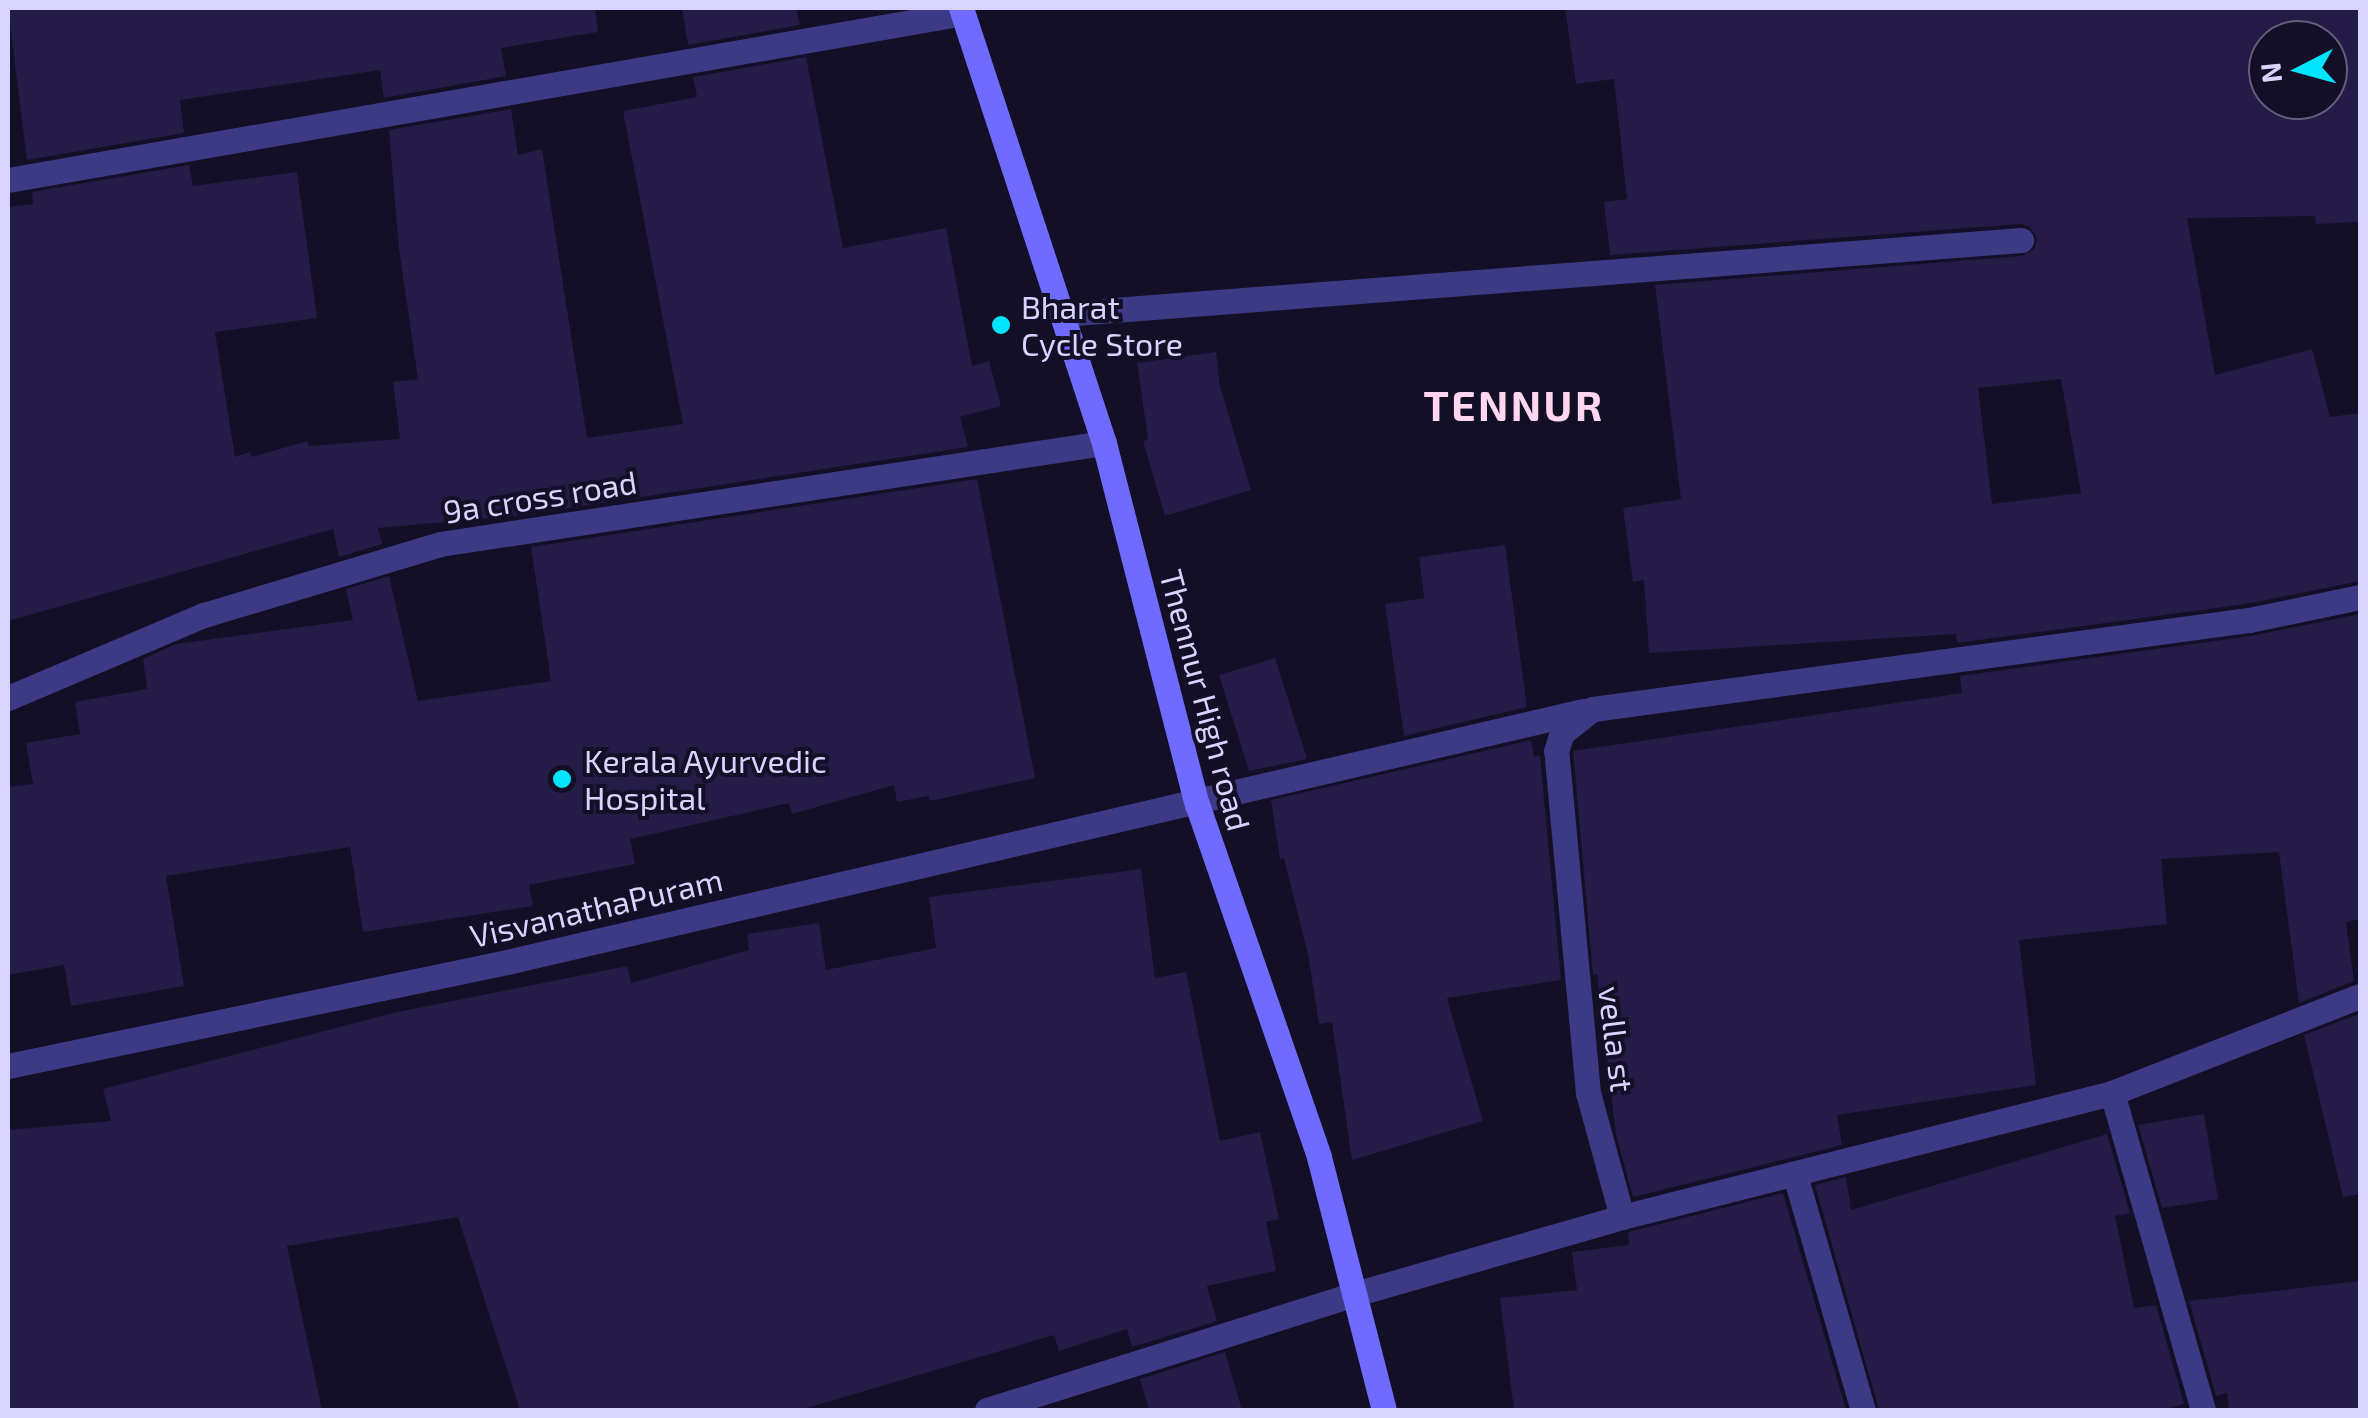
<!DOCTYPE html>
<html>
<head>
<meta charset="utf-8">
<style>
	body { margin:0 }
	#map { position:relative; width:2368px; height:1418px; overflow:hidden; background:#130f26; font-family:"Exo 2",sans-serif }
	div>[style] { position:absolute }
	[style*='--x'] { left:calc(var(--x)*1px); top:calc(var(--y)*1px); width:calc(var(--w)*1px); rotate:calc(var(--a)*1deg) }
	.building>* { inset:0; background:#241b47 }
	.minor>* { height:25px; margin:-12.5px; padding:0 12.5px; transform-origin:12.5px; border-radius:12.5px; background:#3d3a85 }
	.secondary>* { height:25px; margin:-12.5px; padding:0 12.5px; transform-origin:12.5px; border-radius:12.5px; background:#6f6bff }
	.dots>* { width:28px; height:28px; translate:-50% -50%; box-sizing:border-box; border:5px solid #130f26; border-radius:50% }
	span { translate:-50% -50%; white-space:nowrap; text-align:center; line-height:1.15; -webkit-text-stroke:8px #130f26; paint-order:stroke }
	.poi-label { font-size:32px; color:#d9d4ff }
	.left { translate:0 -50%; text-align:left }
	.street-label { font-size:32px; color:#d9d4ff }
	.district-label { font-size:42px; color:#ffd6f0; font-weight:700; letter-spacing:2.5px }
	.frame { position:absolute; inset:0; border:10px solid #d9d4ff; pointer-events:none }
	.north { position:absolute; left:2248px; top:20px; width:100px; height:100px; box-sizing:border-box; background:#130f26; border:2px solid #625e7d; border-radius:50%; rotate:264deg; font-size:28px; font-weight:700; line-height:40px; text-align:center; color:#d9d4ff }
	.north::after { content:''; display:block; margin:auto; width:35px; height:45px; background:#00e5ff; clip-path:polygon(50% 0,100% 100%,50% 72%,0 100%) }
</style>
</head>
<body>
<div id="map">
	<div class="building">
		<i style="clip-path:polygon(8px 8px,595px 8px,598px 32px,501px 48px,506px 76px,384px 98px,380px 70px,180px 100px,184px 133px,27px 160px)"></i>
		<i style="clip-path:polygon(682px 8px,796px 8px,800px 25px,688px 45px)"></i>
		<i style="clip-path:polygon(evenodd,1565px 8px,2360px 8px,2360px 222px,2316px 224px,2315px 216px,2187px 218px,2215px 375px,2312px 349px,2330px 417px,2360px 413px,2360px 581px,2246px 604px,1957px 643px,1956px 634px,1649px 653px,1644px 580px,1633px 582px,1623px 508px,1681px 499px,1655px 285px,2022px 256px,2035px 248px,2037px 238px,2029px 226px,2020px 224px,1610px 255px,1604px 202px,1627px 199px,1614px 79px,1576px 84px,1565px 8px,2268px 40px,2328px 40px,2328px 100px,2268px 100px,2268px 40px,1565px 8px,2061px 379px,2081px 493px,1992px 504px,1978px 388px,2061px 379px)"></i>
		<i style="clip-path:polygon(806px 57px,843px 248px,946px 228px,972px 366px,989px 361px,1001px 406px,960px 417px,968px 447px,524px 515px,378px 528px,382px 544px,339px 557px,333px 529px,8px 621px,8px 207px,33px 204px,32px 192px,189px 165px,193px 186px,297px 172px,317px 318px,215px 332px,235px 457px,250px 452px,252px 457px,307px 441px,309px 446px,400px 439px,393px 382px,418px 379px,399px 249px,389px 130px,511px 109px,518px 155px,542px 149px,587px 438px,683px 424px,623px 111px,697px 97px,693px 77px)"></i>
		<i style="clip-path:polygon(1216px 352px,1220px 386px,1251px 490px,1165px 516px,1143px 441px,1148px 439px,1137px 363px)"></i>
		<i style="clip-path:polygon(977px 479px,1035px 778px,930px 801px,929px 796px,897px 802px,894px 785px,792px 814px,789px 803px,630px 839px,635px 864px,529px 885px,533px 906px,363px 932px,350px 847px,166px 876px,184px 986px,71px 1006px,64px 965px,8px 975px,8px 787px,33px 784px,26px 743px,80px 734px,75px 702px,147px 689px,143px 659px,176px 644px,353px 620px,346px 589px,389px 576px,418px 701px,551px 681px,531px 547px)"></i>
		<i style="clip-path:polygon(1505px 545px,1527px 707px,1404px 736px,1385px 604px,1424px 598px,1419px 557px)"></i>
		<i style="clip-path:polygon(2360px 614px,2360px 919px,2346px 922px,2354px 981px,2299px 1003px,2279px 852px,2161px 859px,2167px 924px,2019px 940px,2036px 1085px,1837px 1115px,1842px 1145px,1633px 1197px,1616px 1135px,1597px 974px,1593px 975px,1573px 751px,1962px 693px,1960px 676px,2251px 636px)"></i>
		<i style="clip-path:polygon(1275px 658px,1307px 759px,1249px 771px,1219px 675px)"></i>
		<i style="clip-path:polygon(1531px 740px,1534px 757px,1540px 756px,1561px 980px,1447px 998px,1483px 1121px,1352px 1160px,1332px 1022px,1319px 1024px,1308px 954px,1284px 858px,1280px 859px,1271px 800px)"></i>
		<i style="clip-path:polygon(1141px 869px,1155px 978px,1186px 972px,1220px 1141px,1260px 1132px,1279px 1219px,1266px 1222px,1276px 1271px,1207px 1286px,1217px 1321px,1132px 1347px,1127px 1329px,1059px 1351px,1054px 1335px,800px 1410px,520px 1410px,458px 1217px,287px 1246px,322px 1410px,8px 1410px,8px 1130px,111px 1121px,103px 1089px,393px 1013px,627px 966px,631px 983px,749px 950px,747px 934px,819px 923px,826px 970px,936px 948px,929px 897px)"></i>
		<i style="clip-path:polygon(2359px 1014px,2360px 1194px,2343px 1197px,2304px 1035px)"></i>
		<i style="clip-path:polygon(2204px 1114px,2218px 1199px,2162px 1208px,2138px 1125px)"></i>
		<i style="clip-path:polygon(2107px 1134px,2130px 1213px,2115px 1216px,2134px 1308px,2156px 1305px,2184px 1404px,2161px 1410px,1879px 1410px,1815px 1185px,1846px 1177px,1851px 1210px)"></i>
		<i style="clip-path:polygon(1783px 1193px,1846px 1410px,1514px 1410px,1500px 1298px,1577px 1290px,1572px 1252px,1629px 1245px,1628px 1232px)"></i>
		<i style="clip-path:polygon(2360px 1281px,2360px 1410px,2229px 1410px,2227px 1393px,2216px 1396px,2189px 1301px)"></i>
		<i style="clip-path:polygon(1225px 1352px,1242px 1410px,1149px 1410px,1140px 1379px)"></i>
	</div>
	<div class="minor">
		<i style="--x:8;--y:180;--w:969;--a:-9.92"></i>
		<i style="--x:1062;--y:314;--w:962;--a:-4.41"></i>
		<i style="--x:8;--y:698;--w:213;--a:-23"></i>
		<i style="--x:204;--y:615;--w:246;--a:-16.7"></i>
		<i style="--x:440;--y:544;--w:672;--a:-8.65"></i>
		<i style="--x:8;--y:1066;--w:510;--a:-11.77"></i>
		<i style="--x:507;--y:962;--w:1105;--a:-13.13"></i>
		<i style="--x:2112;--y:1093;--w:266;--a:-21.4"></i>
		<i style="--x:1795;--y:1175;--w:245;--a:73.9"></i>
		<i style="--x:987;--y:1410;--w:386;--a:-17.5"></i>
		<i style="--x:1355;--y:1294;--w:278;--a:-16.1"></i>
		<i style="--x:2203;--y:1410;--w:330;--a:-106"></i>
		<i style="--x:2112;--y:1093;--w:505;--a:165.8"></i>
		<i style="--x:1622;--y:1217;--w:129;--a:-105.3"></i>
		<i style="--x:1588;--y:1093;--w:343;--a:-95.3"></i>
		<i style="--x:1556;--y:751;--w:19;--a:-72"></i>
		<i style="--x:1562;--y:733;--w:39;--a:-38"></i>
		<i style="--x:1593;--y:709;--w:662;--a:-7.73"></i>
		<i style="--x:2249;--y:620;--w:113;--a:-11.7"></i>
	</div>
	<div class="secondary">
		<i style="--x:961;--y:8;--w:458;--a:71.8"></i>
		<i style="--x:1104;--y:443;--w:373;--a:75.6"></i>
		<i style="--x:1197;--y:804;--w:373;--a:70.9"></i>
		<i style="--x:1319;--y:1157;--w:261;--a:75.6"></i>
	</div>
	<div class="dots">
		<i style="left:1001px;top:325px;background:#00e5ff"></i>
		<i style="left:562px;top:779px;background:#00e5ff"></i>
	</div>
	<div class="poi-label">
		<span class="left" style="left:1021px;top:325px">Bharat<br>Cycle Store</span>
		<span class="left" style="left:584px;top:779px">Kerala Ayurvedic<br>Hospital</span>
	</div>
	<div class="street-label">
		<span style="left:540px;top:496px;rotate:-9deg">9a cross road</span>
		<span style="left:1206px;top:700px;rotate:75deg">Thennur High road</span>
		<span style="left:596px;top:907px;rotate:-13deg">VisvanathaPuram</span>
		<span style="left:1617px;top:1039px;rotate:83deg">vella st</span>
	</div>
	<div class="district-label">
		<span style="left:1514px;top:404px">TENNUR</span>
	</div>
	<div class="frame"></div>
	<div class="north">N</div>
</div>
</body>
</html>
